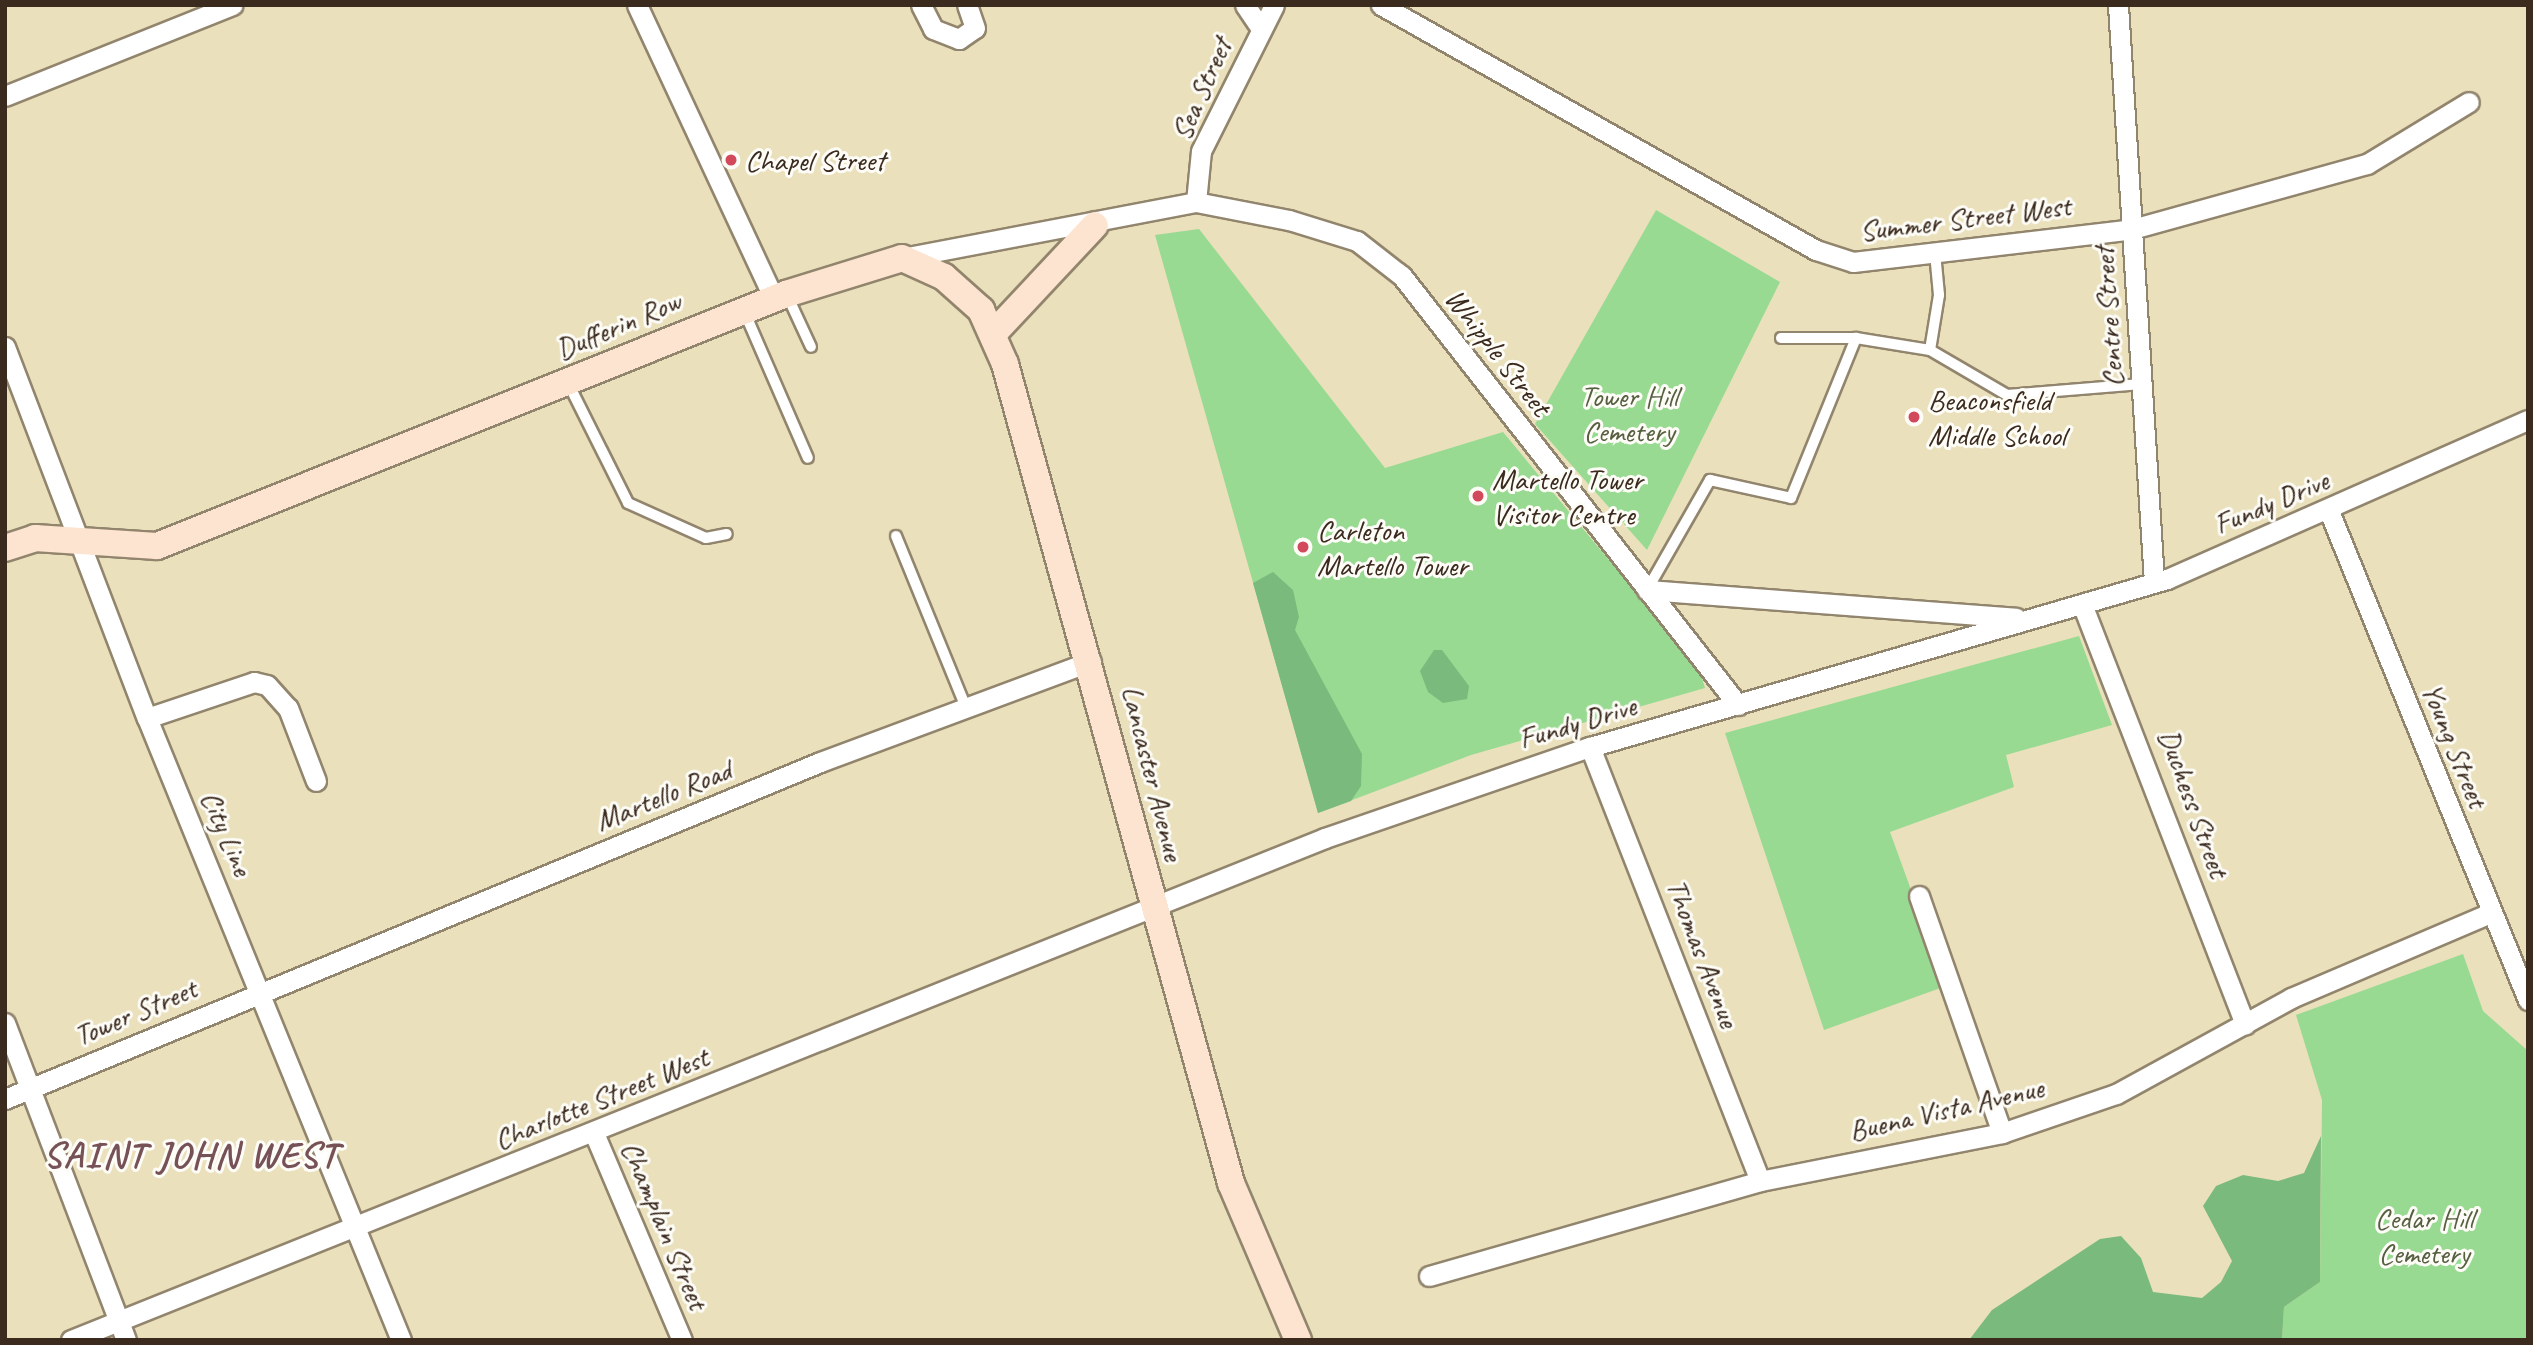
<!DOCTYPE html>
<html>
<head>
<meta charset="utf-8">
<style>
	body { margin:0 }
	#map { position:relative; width:2533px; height:1345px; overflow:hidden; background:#eae0bc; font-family:Caveat,sans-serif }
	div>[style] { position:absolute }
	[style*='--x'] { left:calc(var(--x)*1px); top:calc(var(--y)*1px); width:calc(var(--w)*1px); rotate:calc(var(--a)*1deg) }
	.green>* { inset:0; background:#98da92 }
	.forest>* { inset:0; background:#7aba7c }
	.roads { filter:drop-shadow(2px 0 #92856d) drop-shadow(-2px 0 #92856d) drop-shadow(0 2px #92856d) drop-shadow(0 -2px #92856d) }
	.lane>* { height:10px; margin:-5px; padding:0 5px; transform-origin:5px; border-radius:5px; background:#fff }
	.street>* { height:19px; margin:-9.5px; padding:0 9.5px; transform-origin:9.5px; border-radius:9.5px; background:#fff }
	.secondary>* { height:26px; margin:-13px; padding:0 13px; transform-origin:13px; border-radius:13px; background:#fde4d0 }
	.dots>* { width:19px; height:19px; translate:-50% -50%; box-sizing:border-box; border:4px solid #fdfcf7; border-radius:50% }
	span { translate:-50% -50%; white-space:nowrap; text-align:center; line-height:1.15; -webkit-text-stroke:6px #fdfcf7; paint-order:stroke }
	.street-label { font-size:30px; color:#3b2a1e }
	.poi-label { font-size:30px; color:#3b2a1e }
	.left { translate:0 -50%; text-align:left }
	.park-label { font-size:30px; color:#575f41 }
	.district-label { font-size:37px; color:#765257; font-weight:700; letter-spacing:2px }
	.frame { position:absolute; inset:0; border:7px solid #3b2a1e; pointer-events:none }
</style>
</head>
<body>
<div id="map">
	<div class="green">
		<i style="clip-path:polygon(1656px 210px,1780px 282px,1647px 550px,1535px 424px)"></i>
		<i style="clip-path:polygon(1199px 229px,1385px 468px,1503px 432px,1699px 669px,1705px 688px,1471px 755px,1318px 813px,1155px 235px)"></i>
		<i style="clip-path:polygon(2079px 636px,2112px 725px,2006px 755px,2014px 787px,1890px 832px,1946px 986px,1824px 1030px,1725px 733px)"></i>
		<i style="clip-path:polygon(2463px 954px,2483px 1011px,2528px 1051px,2528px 1340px,2282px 1340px,2284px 1307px,2320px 1282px,2322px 1100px,2296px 1015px)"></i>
	</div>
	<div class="forest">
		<i style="clip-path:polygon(1273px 572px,1293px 590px,1299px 617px,1295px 630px,1362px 754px,1361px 786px,1351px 801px,1318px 813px,1253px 583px)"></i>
		<i style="clip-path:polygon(1434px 650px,1442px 650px,1469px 686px,1467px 699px,1443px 703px,1428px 692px,1420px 671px)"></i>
		<i style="clip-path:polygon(2321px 1136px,2320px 1282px,2284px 1307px,2282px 1340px,1969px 1340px,1992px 1310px,2100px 1239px,2121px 1236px,2141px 1258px,2153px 1292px,2202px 1298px,2221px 1282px,2232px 1261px,2203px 1206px,2216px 1186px,2243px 1175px,2278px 1181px,2304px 1173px)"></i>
	</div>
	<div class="roads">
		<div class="lane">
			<i style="--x:787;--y:295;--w:57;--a:65.2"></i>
			<i style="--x:744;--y:311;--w:160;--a:66.5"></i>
			<i style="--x:1781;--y:338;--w:75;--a:0"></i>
			<i style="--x:1856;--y:338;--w:75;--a:9.2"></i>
			<i style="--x:1930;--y:350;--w:89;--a:30.3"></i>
			<i style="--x:2007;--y:395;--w:135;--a:-4.7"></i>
			<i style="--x:1930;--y:350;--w:56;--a:-80.7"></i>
			<i style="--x:1939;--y:295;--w:42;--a:-95.4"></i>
			<i style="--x:568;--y:383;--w:134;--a:63.4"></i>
			<i style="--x:628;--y:503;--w:85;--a:24.2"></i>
			<i style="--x:706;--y:538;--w:21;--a:-11"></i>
			<i style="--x:896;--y:536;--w:183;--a:67.8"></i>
			<i style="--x:1647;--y:590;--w:127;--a:-60.2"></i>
			<i style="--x:1710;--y:480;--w:83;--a:12.5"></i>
			<i style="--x:1791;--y:498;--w:173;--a:-67.9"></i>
		</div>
		<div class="street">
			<i style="--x:637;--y:5;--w:324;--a:65"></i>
			<i style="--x:921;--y:5;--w:27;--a:63"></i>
			<i style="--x:933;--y:29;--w:28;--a:21"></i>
			<i style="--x:959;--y:39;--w:19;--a:-35"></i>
			<i style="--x:975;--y:28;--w:24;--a:-109"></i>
			<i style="--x:1245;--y:5;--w:29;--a:56"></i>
			<i style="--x:1381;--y:5;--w:499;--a:29.4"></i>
			<i style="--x:1816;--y:250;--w:39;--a:18"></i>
			<i style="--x:1853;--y:262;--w:281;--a:-6.7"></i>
			<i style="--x:2132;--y:229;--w:244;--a:-15.5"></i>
			<i style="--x:2367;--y:164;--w:119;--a:-31.3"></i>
			<i style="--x:2118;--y:5;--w:578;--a:86.43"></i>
			<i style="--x:5;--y:96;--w:245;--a:-21.8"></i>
			<i style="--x:1196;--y:202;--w:51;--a:-84.4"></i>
			<i style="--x:1201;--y:151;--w:163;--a:-63.4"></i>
			<i style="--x:902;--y:258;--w:299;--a:-10.8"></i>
			<i style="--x:1196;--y:202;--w:95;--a:11"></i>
			<i style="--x:1289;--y:220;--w:71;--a:17.2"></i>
			<i style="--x:1357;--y:241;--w:57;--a:37.9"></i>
			<i style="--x:1402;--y:276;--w:545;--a:51.93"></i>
			<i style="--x:5;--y:347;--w:397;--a:69.1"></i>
			<i style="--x:147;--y:718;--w:672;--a:67.79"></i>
			<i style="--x:2329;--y:511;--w:528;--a:67.86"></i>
			<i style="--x:1647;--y:590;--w:370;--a:4.3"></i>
			<i style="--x:2082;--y:604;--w:451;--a:68.8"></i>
			<i style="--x:147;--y:718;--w:113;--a:-18.6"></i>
			<i style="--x:254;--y:682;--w:13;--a:13"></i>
			<i style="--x:267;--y:685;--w:31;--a:48"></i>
			<i style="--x:288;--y:708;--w:78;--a:69"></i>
			<i style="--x:1590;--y:747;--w:466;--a:68.6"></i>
			<i style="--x:1919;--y:896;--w:251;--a:70.7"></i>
			<i style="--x:5;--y:1023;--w:339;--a:69.1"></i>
			<i style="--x:5;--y:1099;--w:882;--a:-22.46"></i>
			<i style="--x:820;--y:762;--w:289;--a:-20.4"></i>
			<i style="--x:594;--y:1133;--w:225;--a:67"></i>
			<i style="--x:1429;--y:1276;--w:344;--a:-16"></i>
			<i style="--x:1760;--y:1181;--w:247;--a:-11.2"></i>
			<i style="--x:2002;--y:1133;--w:120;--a:-18.9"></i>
			<i style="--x:2116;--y:1094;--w:200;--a:-28.7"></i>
			<i style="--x:2291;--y:998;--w:216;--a:-23.1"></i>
			<i style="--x:71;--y:1340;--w:1351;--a:-21.82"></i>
			<i style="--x:1325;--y:838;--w:280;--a:-19"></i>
			<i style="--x:1590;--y:747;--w:601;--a:-16.23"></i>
			<i style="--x:2167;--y:579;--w:394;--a:-23.8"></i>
		</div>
		<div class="secondary">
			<i style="--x:995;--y:332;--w:146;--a:-46.9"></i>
			<i style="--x:5;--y:548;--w:32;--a:-18"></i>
			<i style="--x:35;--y:538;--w:122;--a:3.8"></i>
			<i style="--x:157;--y:546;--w:678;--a:-21.83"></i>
			<i style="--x:786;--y:294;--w:121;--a:-17.2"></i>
			<i style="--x:902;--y:258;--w:46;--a:24.3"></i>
			<i style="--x:944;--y:277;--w:50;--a:41.7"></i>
			<i style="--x:981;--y:310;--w:59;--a:66"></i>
			<i style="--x:1005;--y:364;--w:850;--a:74.57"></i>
			<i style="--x:1231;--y:1183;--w:171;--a:66.9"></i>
		</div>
	</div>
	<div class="dots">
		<i style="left:731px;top:160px;background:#d1495b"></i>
		<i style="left:1914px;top:417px;background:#d1495b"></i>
		<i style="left:1478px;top:496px;background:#d1495b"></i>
		<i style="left:1303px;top:547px;background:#d1495b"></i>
	</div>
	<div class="street-label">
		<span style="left:1201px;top:89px;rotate:-66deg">Sea Street</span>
		<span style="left:1965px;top:218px;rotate:-7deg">Summer Street West</span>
		<span style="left:2108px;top:317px;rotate:-94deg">Centre Street</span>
		<span style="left:618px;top:325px;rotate:-23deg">Dufferin Row</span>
		<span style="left:1498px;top:352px;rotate:52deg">Whipple Street</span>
		<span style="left:2271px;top:502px;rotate:-23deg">Fundy Drive</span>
		<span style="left:1577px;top:722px;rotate:-17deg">Fundy Drive</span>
		<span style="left:2455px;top:745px;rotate:68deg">Young Street</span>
		<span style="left:1153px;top:773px;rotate:76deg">Lancaster Avenue</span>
		<span style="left:663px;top:795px;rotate:-22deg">Martello Road</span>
		<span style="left:2194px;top:803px;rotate:70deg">Duchess Street</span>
		<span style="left:227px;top:833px;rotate:67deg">City Line</span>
		<span style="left:1703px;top:953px;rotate:69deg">Thomas Avenue</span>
		<span style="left:135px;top:1012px;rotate:-23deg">Tower Street</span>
		<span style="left:601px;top:1098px;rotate:-22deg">Charlotte Street West</span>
		<span style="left:1946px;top:1109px;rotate:-13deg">Buena Vista Avenue</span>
		<span style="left:665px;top:1225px;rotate:67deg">Champlain Street</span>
	</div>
	<div class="poi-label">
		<span class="left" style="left:745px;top:160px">Chapel Street</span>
		<span class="left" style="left:1928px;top:417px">Beaconsfield<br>Middle School</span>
		<span class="left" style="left:1492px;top:496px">Martello Tower<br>Visitor Centre</span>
		<span class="left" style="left:1317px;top:547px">Carleton<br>Martello Tower</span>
	</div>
	<div class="park-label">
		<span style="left:1629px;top:413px">Tower Hill<br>Cemetery</span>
		<span style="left:2424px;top:1235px">Cedar Hill<br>Cemetery</span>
	</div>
	<div class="district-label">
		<span style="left:191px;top:1155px">SAINT JOHN WEST</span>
	</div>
	<div class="frame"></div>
</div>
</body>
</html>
